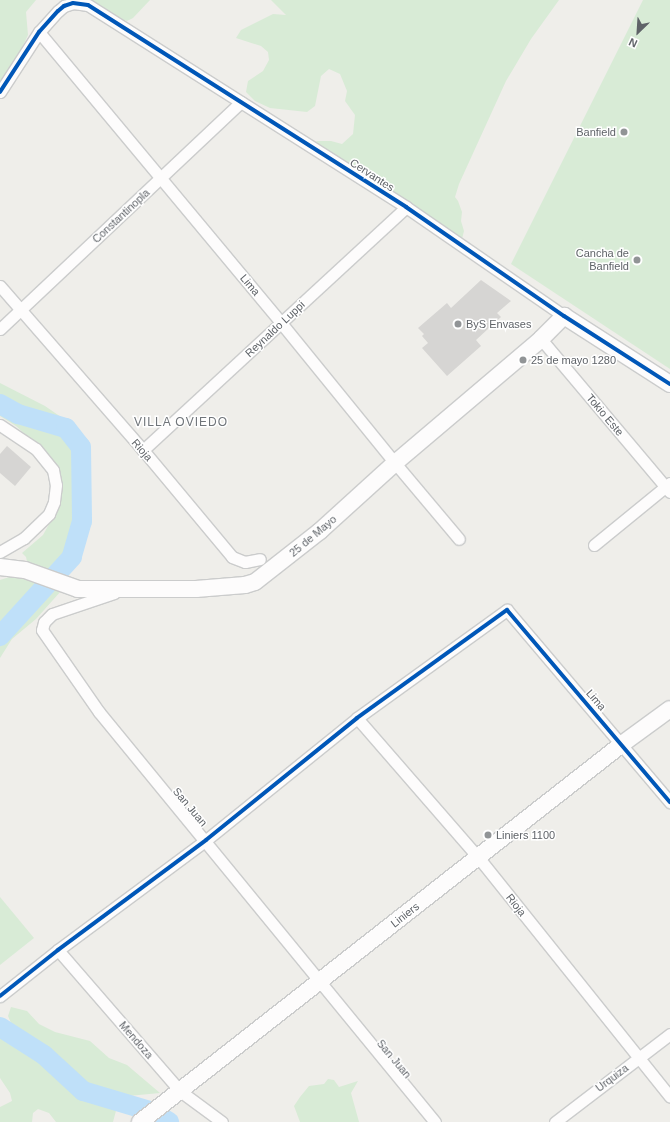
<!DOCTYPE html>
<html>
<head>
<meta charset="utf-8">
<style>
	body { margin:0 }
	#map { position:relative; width:670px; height:1122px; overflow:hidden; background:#efeeea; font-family:Helvetica,sans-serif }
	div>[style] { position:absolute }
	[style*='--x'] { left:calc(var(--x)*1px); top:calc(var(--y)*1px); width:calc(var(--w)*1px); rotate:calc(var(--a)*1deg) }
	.green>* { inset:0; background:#d8ebd6 }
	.river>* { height:20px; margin:-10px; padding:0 10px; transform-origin:10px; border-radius:10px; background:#bfe0f9 }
	.building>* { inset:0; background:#d6d5d3 }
	.roads { filter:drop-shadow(1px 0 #cbcccc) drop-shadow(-1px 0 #cbcccc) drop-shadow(0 1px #cbcccc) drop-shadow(0 -1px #cbcccc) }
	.street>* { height:11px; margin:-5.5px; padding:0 5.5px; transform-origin:5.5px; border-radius:5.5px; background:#fdfcfc }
	.secondary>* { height:16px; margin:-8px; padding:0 8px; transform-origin:8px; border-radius:8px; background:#fdfcfc }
	.cycleway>* { height:4px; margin:-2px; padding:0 2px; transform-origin:2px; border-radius:2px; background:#0057b8 }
	.dots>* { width:11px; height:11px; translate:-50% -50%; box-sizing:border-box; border:2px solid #fff; border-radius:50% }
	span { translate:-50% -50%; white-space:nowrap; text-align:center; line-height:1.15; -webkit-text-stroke:3px #fff; paint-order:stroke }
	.poi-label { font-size:11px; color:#5f6368 }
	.right { translate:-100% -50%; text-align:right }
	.left { translate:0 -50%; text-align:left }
	.street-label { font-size:11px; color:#5f6368 }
	.neighbourhood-label { font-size:12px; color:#70757a; letter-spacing:1px }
	.north { position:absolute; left:618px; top:12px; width:40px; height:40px; -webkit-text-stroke:3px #fff; paint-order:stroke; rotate:205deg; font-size:11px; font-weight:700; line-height:16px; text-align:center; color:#5f6368 }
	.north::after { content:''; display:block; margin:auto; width:14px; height:18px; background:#5f6368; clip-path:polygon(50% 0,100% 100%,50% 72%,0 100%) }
</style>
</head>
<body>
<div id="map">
	<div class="green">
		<i style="clip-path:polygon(0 0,36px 0,26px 12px,28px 35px,20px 52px,0 82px)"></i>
		<i style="clip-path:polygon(91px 0,150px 0,133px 18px,127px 21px,115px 17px)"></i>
		<i style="clip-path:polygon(271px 0,559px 0,531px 39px,506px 81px,459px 184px,455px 197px,458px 201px,462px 212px,461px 221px,464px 231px,462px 239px,458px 240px,313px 144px,317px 141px,331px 141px,342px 144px,353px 134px,355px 115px,345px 101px,347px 91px,340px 74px,329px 69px,321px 76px,315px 106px,307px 112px,270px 108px,255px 101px,246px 92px,248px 81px,263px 71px,269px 60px,268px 52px,261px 46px,236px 38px,241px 30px,273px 14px,286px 15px)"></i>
		<i style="clip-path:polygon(643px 0,670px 0,670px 369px,511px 264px)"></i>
		<i style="clip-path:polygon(0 383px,45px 406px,77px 428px,89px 453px,91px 478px,87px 526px,61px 591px,36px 619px,12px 639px,0 658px,0 580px,22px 573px,24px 580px,28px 566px,26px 557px,22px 553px,43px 535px,54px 515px,60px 496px,62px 481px,59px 470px,50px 457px,16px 426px,0 416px)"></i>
		<i style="clip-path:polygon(0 897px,34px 938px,0 965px)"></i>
		<i style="clip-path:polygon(11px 1007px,27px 1011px,39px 1024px,55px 1032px,90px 1041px,109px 1058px,127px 1065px,160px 1093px,128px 1096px,117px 1107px,113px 1122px,56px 1122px,49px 1113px,38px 1109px,33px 1113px,32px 1122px,0 1122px,0 1107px,12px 1101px,10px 1093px,0 1078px,0 1033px,11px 1023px,8px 1016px)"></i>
		<i style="clip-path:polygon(328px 1079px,334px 1080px,339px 1087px,358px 1081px,351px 1093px,359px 1122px,300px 1122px,294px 1106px,300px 1097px,309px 1086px,324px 1084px)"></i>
	</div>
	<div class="river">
		<i style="--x:0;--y:404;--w:21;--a:29"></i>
		<i style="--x:18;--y:414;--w:50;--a:16.3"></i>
		<i style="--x:66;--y:428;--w:24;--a:52"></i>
		<i style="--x:81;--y:447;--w:74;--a:89.2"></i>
		<i style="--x:82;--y:521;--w:37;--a:106"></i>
		<i style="--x:72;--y:557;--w:107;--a:132.3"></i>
		<i style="--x:0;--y:1027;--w:52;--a:32.5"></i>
		<i style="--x:44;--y:1055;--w:53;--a:42.7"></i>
		<i style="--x:83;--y:1091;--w:70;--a:16.6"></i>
		<i style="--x:150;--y:1111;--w:22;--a:30"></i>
	</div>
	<div class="building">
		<i style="clip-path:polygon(481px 280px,511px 301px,497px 313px,501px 317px,476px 340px,481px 346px,447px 376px,422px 348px,428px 343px,422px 336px,424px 334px,418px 328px,447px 303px,451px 308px)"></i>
		<i style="clip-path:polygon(7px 446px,31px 467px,15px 486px,0 473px,0 454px)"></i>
	</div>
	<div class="roads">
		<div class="street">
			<i style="--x:39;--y:32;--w:380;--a:50.2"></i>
			<i style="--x:282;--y:324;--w:179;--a:50.9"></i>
			<i style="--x:395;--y:463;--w:99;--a:49.9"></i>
			<i style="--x:0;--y:92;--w:72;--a:-57"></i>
			<i style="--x:39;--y:32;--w:28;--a:-48"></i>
			<i style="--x:58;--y:11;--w:8;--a:-40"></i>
			<i style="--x:64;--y:6;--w:9;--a:-18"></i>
			<i style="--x:73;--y:3;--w:15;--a:8"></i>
			<i style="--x:88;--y:5;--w:377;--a:32.4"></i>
			<i style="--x:406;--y:207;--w:192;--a:34.6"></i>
			<i style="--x:0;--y:286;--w:218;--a:48.9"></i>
			<i style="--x:143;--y:450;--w:139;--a:50.2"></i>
			<i style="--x:232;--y:557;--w:14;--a:21"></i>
			<i style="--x:245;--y:562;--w:15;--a:-11"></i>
			<i style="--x:0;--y:329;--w:331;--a:-43.3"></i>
			<i style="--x:541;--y:339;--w:200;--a:49.9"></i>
			<i style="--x:0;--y:425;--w:43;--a:33.7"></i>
			<i style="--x:36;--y:449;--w:27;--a:51"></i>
			<i style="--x:53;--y:470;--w:15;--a:79"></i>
			<i style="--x:56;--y:485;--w:17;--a:97"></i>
			<i style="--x:54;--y:502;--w:13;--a:113"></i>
			<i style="--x:49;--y:514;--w:35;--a:136"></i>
			<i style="--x:24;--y:538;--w:28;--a:150"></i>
			<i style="--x:143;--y:450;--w:358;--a:-42.7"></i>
			<i style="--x:594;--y:545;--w:98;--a:-39.2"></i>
			<i style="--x:114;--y:593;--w:65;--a:161.3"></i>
			<i style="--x:52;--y:614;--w:11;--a:135"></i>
			<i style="--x:44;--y:622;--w:8;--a:104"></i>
			<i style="--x:42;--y:630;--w:100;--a:55.2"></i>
			<i style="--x:99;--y:712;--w:530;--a:50.66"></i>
			<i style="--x:357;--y:718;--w:184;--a:49"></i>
			<i style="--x:478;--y:857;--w:307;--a:51.3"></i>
			<i style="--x:58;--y:950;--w:186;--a:49.1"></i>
			<i style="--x:180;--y:1091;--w:52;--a:36.4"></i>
			<i style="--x:0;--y:996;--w:74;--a:-38.4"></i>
			<i style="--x:58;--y:950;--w:184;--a:-36.6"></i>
			<i style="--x:206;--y:840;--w:194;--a:-38.9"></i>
			<i style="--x:357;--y:718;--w:185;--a:-35.8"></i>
			<i style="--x:507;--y:610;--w:252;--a:49.7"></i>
			<i style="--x:555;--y:1122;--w:145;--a:-37.4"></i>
		</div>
		<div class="secondary">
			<i style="--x:0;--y:567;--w:25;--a:7"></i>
			<i style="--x:25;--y:570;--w:56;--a:19.7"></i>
			<i style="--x:78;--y:589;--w:118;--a:0"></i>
			<i style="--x:196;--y:589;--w:49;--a:-4.7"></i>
			<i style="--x:245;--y:585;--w:10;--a:-17"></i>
			<i style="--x:255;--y:582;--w:83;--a:-38.1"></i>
			<i style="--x:320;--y:531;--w:101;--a:-42.2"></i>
			<i style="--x:395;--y:463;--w:192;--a:-40.3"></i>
			<i style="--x:541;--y:339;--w:33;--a:-45"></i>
			<i style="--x:564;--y:316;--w:126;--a:32.7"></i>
			<i style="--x:140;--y:1122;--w:613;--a:-38.1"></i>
			<i style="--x:622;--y:744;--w:59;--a:-36.1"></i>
		</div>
	</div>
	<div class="cycleway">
		<i style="--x:0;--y:92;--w:72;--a:-57"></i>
		<i style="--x:39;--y:32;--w:28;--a:-48"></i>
		<i style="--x:58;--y:11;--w:8;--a:-40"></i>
		<i style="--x:64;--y:6;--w:9;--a:-18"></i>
		<i style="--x:73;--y:3;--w:15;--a:8"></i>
		<i style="--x:88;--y:5;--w:377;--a:32.4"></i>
		<i style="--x:406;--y:207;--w:192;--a:34.6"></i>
		<i style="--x:564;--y:316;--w:126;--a:32.7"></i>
		<i style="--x:0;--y:996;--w:74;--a:-38.4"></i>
		<i style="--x:58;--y:950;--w:184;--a:-36.6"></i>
		<i style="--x:206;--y:840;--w:194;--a:-38.9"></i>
		<i style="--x:357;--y:718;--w:185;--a:-35.8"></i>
		<i style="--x:507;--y:610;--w:252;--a:49.7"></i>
	</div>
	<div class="dots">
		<i style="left:624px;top:132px;background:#919496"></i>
		<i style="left:637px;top:260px;background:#919496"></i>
		<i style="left:458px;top:324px;background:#919496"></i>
		<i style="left:523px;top:360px;background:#919496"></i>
		<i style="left:488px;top:835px;background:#919496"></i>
	</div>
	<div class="poi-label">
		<span class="right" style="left:616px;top:132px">Banfield</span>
		<span class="right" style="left:629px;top:260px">Cancha de<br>Banfield</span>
		<span class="left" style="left:466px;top:324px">ByS Envases</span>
		<span class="left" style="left:531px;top:360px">25 de mayo 1280</span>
		<span class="left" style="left:496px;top:835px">Liniers 1100</span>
	</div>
	<div class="street-label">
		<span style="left:372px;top:175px;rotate:33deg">Cervantes</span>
		<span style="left:121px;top:216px;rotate:-43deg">Constantinopla</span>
		<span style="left:250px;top:285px;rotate:50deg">Lima</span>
		<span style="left:275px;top:329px;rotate:-43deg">Reynaldo Luppi</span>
		<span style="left:605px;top:415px;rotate:50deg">Tokio Este</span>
		<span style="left:142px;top:450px;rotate:49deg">Rioja</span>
		<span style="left:313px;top:536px;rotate:-40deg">25 de Mayo</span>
		<span style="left:596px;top:700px;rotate:49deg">Lima</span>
		<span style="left:190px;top:807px;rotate:50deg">San Juan</span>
		<span style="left:516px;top:905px;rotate:52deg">Rioja</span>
		<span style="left:405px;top:915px;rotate:-38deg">Liniers</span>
		<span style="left:136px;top:1040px;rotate:49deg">Mendoza</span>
		<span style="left:394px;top:1059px;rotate:50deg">San Juan</span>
		<span style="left:612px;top:1078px;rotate:-37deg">Urquiza</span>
	</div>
	<div class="neighbourhood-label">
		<span style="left:181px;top:423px">VILLA OVIEDO</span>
	</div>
	<div class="north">N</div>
</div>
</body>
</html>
